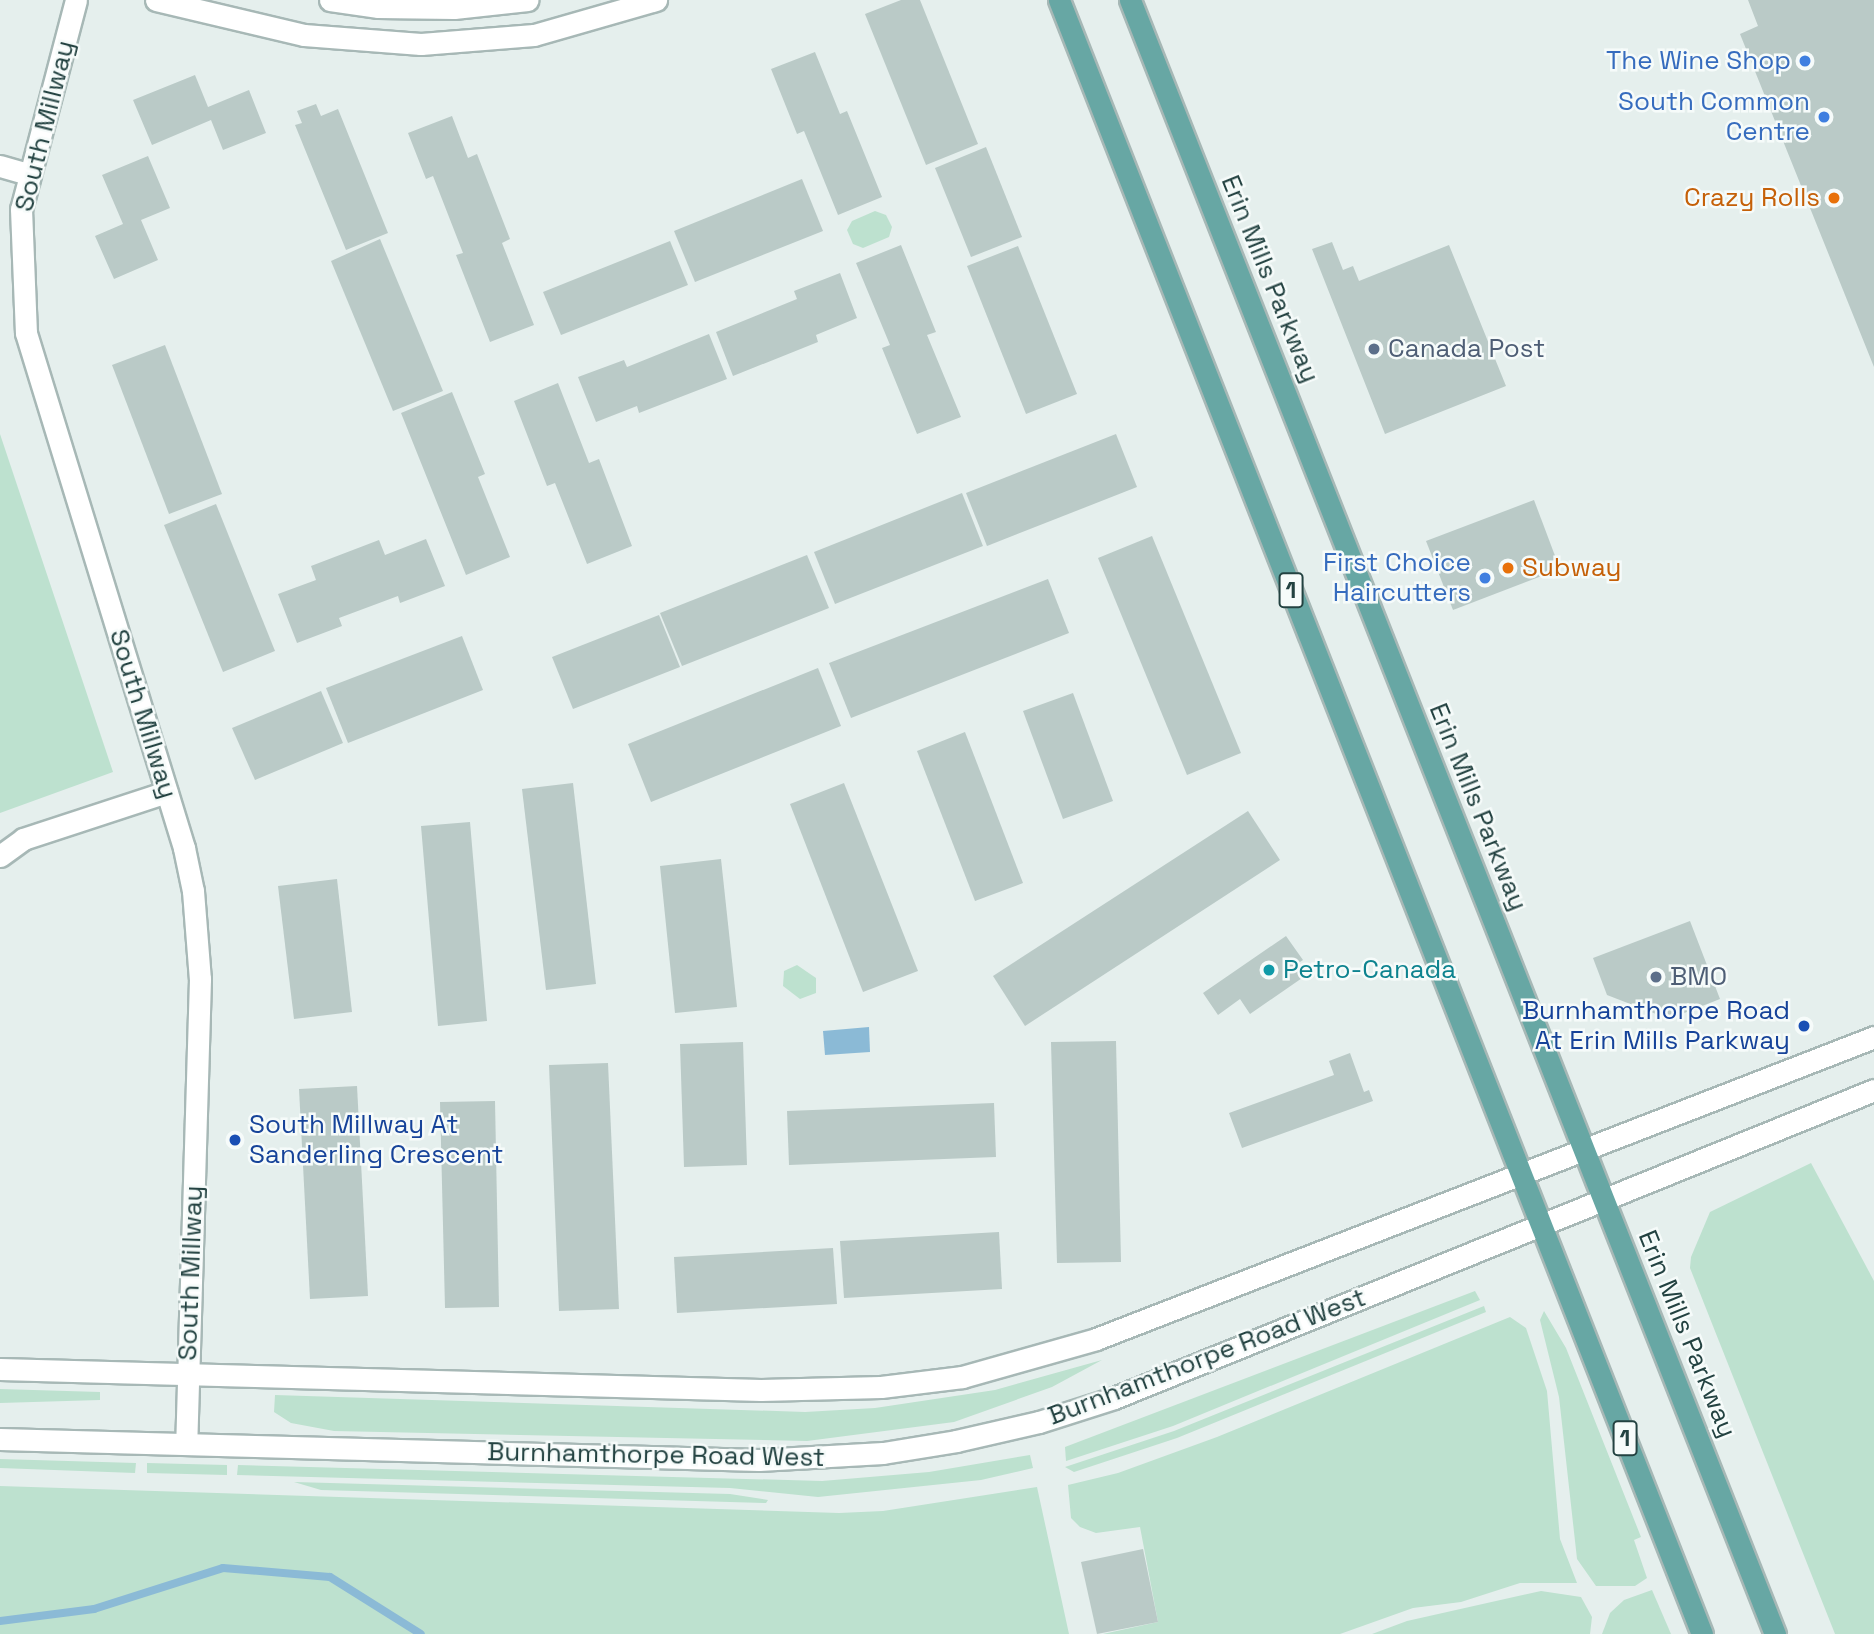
<!DOCTYPE html>
<html>
<head>
<meta charset="utf-8">
<style>
	body { margin:0 }
	#map { position:relative; width:1874px; height:1634px; overflow:hidden; background:#e5efed; font-family:"Space Grotesk",sans-serif }
	div>[style] { position:absolute }
	[style*='--x'] { left:calc(var(--x)*1px); top:calc(var(--y)*1px); width:calc(var(--w)*1px); rotate:calc(var(--a)*1deg) }
	.green>* { inset:0; background:#bde1cf }
	.water>* { inset:0; background:#8bbad6 }
	.stream>* { height:8px; margin:-4px; padding:0 4px; transform-origin:4px; border-radius:4px; background:#8bbad6 }
	.building>* { inset:0; background:#bacac7 }
	.roads { filter:drop-shadow(2px 0 #a7b8b6) drop-shadow(-2px 0 #a7b8b6) drop-shadow(0 2px #a7b8b6) drop-shadow(0 -2px #a7b8b6) }
	.street>* { height:21px; margin:-10.5px; padding:0 10.5px; transform-origin:10.5px; border-radius:10.5px; background:#fff }
	.secondary>* { height:21px; margin:-10.5px; padding:0 10.5px; transform-origin:10.5px; border-radius:10.5px; background:#fff }
	.primary>* { height:21px; margin:-10.5px; padding:0 10.5px; transform-origin:10.5px; border-radius:10.5px; background:#67a7a4 }
	.dots>* { width:19px; height:19px; translate:-50% -50%; box-sizing:border-box; border:4px solid #f6fbfa; border-radius:50% }
	span { translate:-50% -50%; white-space:nowrap; text-align:center; line-height:1.15; -webkit-text-stroke:5px #f6fbfa; paint-order:stroke }
	.shield-label span { padding:2px 5px; background:#f6fbfa; border:2px solid; border-radius:5px; -webkit-text-stroke-width:0 }
	.shield-label { font-size:24px; color:#234241; font-weight:700 }
	.shop-label { font-size:26px; color:#366cbe }
	.right { translate:-100% -50%; text-align:right }
	.street-label { font-size:26px; color:#234241 }
	.food-label { font-size:26px; color:#c56008 }
	.left { translate:0 -50%; text-align:left }
	.service-label { font-size:26px; color:#4e5e75 }
	.culture-label { font-size:26px; color:#0d838f }
	.transit-label { font-size:26px; color:#164399 }
</style>
</head>
<body>
<div id="map">
	<div class="green">
		<i style="clip-path:polygon(875px 211px,886px 215px,892px 227px,889px 237px,863px 248px,853px 244px,847px 230px,852px 221px)"></i>
		<i style="clip-path:polygon(0 434px,113px 772px,0 813px)"></i>
		<i style="clip-path:polygon(797px 965px,816px 978px,816px 993px,800px 999px,783px 986px,784px 971px)"></i>
		<i style="clip-path:polygon(1811px 1163px,1874px 1281px,1874px 1634px,1835px 1634px,1690px 1268px,1691px 1257px,1710px 1212px)"></i>
		<i style="clip-path:polygon(1475px 1291px,1480px 1300px,1173px 1426px,1066px 1461px,1065px 1447px)"></i>
		<i style="clip-path:polygon(1484px 1306px,1486px 1312px,1177px 1438px,1074px 1472px,1065px 1467px,1174px 1431px)"></i>
		<i style="clip-path:polygon(1544px 1311px,1566px 1348px,1641px 1537px,1634px 1540px,1647px 1578px,1635px 1586px,1596px 1586px,1577px 1559px,1559px 1397px,1540px 1320px)"></i>
		<i style="clip-path:polygon(1510px 1317px,1526px 1328px,1547px 1391px,1560px 1539px,1577px 1583px,1520px 1583px,1461px 1602px,1413px 1608px,1340px 1634px,1103px 1634px,1158px 1622px,1140px 1527px,1096px 1533px,1080px 1527px,1071px 1518px,1068px 1485px,1118px 1473px,1217px 1437px)"></i>
		<i style="clip-path:polygon(1102px 1360px,1052px 1387px,954px 1422px,807px 1441px,334px 1431px,291px 1423px,274px 1412px,275px 1395px,805px 1412px,875px 1408px,995px 1390px)"></i>
		<i style="clip-path:polygon(0 1389px,100px 1392px,100px 1400px,0 1403px)"></i>
		<i style="clip-path:polygon(1030px 1455px,1033px 1468px,981px 1480px,818px 1497px,730px 1488px,237px 1475px,238px 1465px,822px 1481px,929px 1472px)"></i>
		<i style="clip-path:polygon(0 1459px,136px 1463px,135px 1473px,0 1468px)"></i>
		<i style="clip-path:polygon(147px 1463px,227px 1465px,227px 1475px,147px 1473px)"></i>
		<i style="clip-path:polygon(294px 1482px,730px 1494px,768px 1500px,766px 1503px,321px 1490px)"></i>
		<i style="clip-path:polygon(0 1486px,839px 1513px,883px 1511px,1037px 1487px,1069px 1634px,0 1634px)"></i>
		<i style="clip-path:polygon(1652px 1590px,1671px 1634px,1602px 1634px,1610px 1613px,1624px 1600px)"></i>
		<i style="clip-path:polygon(1541px 1591px,1581px 1597px,1592px 1617px,1590px 1634px,1372px 1634px,1407px 1621px)"></i>
	</div>
	<div class="water">
		<i style="clip-path:polygon(869px 1027px,870px 1052px,825px 1055px,823px 1031px)"></i>
	</div>
	<div class="stream">
		<i style="--x:0;--y:1621;--w:95;--a:-7.3"></i>
		<i style="--x:94;--y:1609;--w:135;--a:-17.6"></i>
		<i style="--x:223;--y:1568;--w:107;--a:4.8"></i>
		<i style="--x:330;--y:1577;--w:107;--a:32.1"></i>
	</div>
	<div class="building">
		<i style="clip-path:polygon(901px 0,920px 0,978px 144px,926px 165px,865px 14px)"></i>
		<i style="clip-path:polygon(1748px 0,1874px 0,1874px 367px,1740px 34px,1758px 26px)"></i>
		<i style="clip-path:polygon(815px 52px,840px 114px,847px 111px,882px 197px,838px 215px,804px 131px,797px 134px,771px 69px)"></i>
		<i style="clip-path:polygon(195px 75px,208px 107px,249px 90px,266px 133px,223px 150px,211px 120px,152px 145px,133px 100px)"></i>
		<i style="clip-path:polygon(316px 104px,321px 116px,338px 109px,388px 233px,346px 250px,295px 125px,302px 123px,297px 111px)"></i>
		<i style="clip-path:polygon(452px 116px,468px 158px,477px 154px,510px 239px,502px 243px,534px 325px,490px 342px,456px 255px,463px 253px,433px 176px,426px 179px,408px 133px)"></i>
		<i style="clip-path:polygon(986px 147px,1022px 237px,971px 257px,935px 168px)"></i>
		<i style="clip-path:polygon(148px 156px,170px 208px,141px 220px,158px 260px,114px 279px,95px 236px,123px 224px,102px 175px)"></i>
		<i style="clip-path:polygon(802px 179px,823px 231px,695px 282px,674px 231px)"></i>
		<i style="clip-path:polygon(380px 239px,443px 391px,393px 411px,331px 261px)"></i>
		<i style="clip-path:polygon(670px 241px,688px 285px,561px 335px,543px 292px)"></i>
		<i style="clip-path:polygon(1332px 242px,1343px 270px,1353px 266px,1359px 281px,1449px 245px,1506px 386px,1385px 434px,1312px 249px)"></i>
		<i style="clip-path:polygon(901px 245px,936px 332px,927px 335px,961px 417px,917px 434px,882px 348px,890px 345px,856px 263px)"></i>
		<i style="clip-path:polygon(1018px 246px,1077px 394px,1026px 414px,967px 266px)"></i>
		<i style="clip-path:polygon(840px 273px,857px 318px,816px 335px,818px 342px,733px 376px,716px 332px,797px 299px,794px 291px)"></i>
		<i style="clip-path:polygon(709px 334px,727px 379px,639px 413px,637px 406px,596px 422px,578px 377px,624px 360px,627px 367px)"></i>
		<i style="clip-path:polygon(165px 345px,222px 494px,169px 514px,112px 365px)"></i>
		<i style="clip-path:polygon(558px 383px,589px 463px,599px 459px,632px 546px,587px 564px,555px 483px,547px 486px,514px 401px)"></i>
		<i style="clip-path:polygon(452px 392px,485px 474px,478px 477px,510px 557px,466px 575px,401px 413px)"></i>
		<i style="clip-path:polygon(1116px 434px,1137px 487px,987px 546px,966px 493px)"></i>
		<i style="clip-path:polygon(962px 493px,983px 546px,835px 604px,814px 552px)"></i>
		<i style="clip-path:polygon(1534px 500px,1560px 569px,1453px 610px,1426px 541px)"></i>
		<i style="clip-path:polygon(216px 504px,275px 651px,223px 672px,164px 525px)"></i>
		<i style="clip-path:polygon(1152px 536px,1241px 753px,1187px 775px,1098px 558px)"></i>
		<i style="clip-path:polygon(426px 539px,445px 586px,400px 603px,398px 596px,339px 618px,342px 626px,297px 643px,278px 594px,316px 580px,311px 566px,379px 540px,385px 555px)"></i>
		<i style="clip-path:polygon(807px 555px,829px 608px,682px 666px,660px 613px)"></i>
		<i style="clip-path:polygon(1048px 579px,1069px 633px,851px 718px,829px 663px)"></i>
		<i style="clip-path:polygon(659px 615px,680px 667px,573px 709px,552px 657px)"></i>
		<i style="clip-path:polygon(462px 636px,483px 690px,348px 743px,326px 688px)"></i>
		<i style="clip-path:polygon(818px 668px,841px 726px,651px 802px,628px 744px)"></i>
		<i style="clip-path:polygon(321px 691px,343px 743px,255px 780px,232px 728px)"></i>
		<i style="clip-path:polygon(1073px 693px,1113px 801px,1063px 819px,1023px 711px)"></i>
		<i style="clip-path:polygon(965px 732px,1023px 883px,975px 901px,917px 751px)"></i>
		<i style="clip-path:polygon(573px 783px,596px 984px,546px 990px,522px 789px)"></i>
		<i style="clip-path:polygon(844px 783px,918px 971px,863px 992px,790px 804px)"></i>
		<i style="clip-path:polygon(1248px 811px,1280px 860px,1025px 1026px,993px 976px)"></i>
		<i style="clip-path:polygon(470px 822px,487px 1021px,438px 1026px,421px 826px)"></i>
		<i style="clip-path:polygon(721px 859px,737px 1007px,675px 1013px,660px 866px)"></i>
		<i style="clip-path:polygon(337px 879px,352px 1012px,294px 1019px,278px 886px)"></i>
		<i style="clip-path:polygon(1690px 921px,1720px 999px,1669px 1019px,1607px 995px,1593px 958px)"></i>
		<i style="clip-path:polygon(1286px 936px,1303px 960px,1297px 964px,1305px 976px,1250px 1014px,1240px 999px,1218px 1015px,1203px 993px)"></i>
		<i style="clip-path:polygon(1116px 1041px,1121px 1262px,1057px 1263px,1051px 1042px)"></i>
		<i style="clip-path:polygon(743px 1042px,747px 1165px,684px 1167px,680px 1044px)"></i>
		<i style="clip-path:polygon(1350px 1053px,1364px 1092px,1369px 1090px,1373px 1101px,1242px 1148px,1229px 1113px,1334px 1075px,1329px 1061px)"></i>
		<i style="clip-path:polygon(608px 1063px,619px 1309px,559px 1311px,549px 1065px)"></i>
		<i style="clip-path:polygon(357px 1086px,368px 1296px,310px 1299px,299px 1089px)"></i>
		<i style="clip-path:polygon(495px 1101px,499px 1307px,445px 1308px,440px 1102px)"></i>
		<i style="clip-path:polygon(994px 1103px,996px 1157px,789px 1165px,787px 1111px)"></i>
		<i style="clip-path:polygon(999px 1232px,1002px 1289px,844px 1298px,840px 1241px)"></i>
		<i style="clip-path:polygon(833px 1248px,837px 1304px,677px 1313px,674px 1257px)"></i>
		<i style="clip-path:polygon(1143px 1549px,1158px 1622px,1097px 1634px,1081px 1562px)"></i>
	</div>
	<div class="roads">
		<div class="street">
			<i style="--x:0;--y:166;--w:29;--a:16"></i>
			<i style="--x:0;--y:856;--w:29;--a:-36"></i>
			<i style="--x:23;--y:839;--w:151;--a:-18.1"></i>
		</div>
		<div class="secondary">
			<i style="--x:76;--y:0;--w:216;--a:104.7"></i>
			<i style="--x:21;--y:209;--w:124;--a:87.7"></i>
			<i style="--x:26;--y:333;--w:539;--a:72.94"></i>
			<i style="--x:184;--y:848;--w:44;--a:78.2"></i>
			<i style="--x:193;--y:891;--w:88;--a:85.5"></i>
			<i style="--x:200;--y:979;--w:465;--a:91.7"></i>
			<i style="--x:156;--y:0;--w:152;--a:13.3"></i>
			<i style="--x:304;--y:35;--w:117;--a:4.4"></i>
			<i style="--x:421;--y:44;--w:113;--a:-4.6"></i>
			<i style="--x:534;--y:35;--w:127;--a:-16"></i>
			<i style="--x:330;--y:0;--w:49;--a:8.3"></i>
			<i style="--x:378;--y:7;--w:76;--a:0.8"></i>
			<i style="--x:454;--y:8;--w:74;--a:-6.2"></i>
			<i style="--x:0;--y:1369;--w:761;--a:1.58"></i>
			<i style="--x:761;--y:1390;--w:120;--a:-1.4"></i>
			<i style="--x:881;--y:1387;--w:82;--a:-7"></i>
			<i style="--x:962;--y:1377;--w:139;--a:-15.8"></i>
			<i style="--x:1096;--y:1339;--w:835;--a:-21.21"></i>
			<i style="--x:0;--y:1439;--w:759;--a:1.58"></i>
			<i style="--x:759;--y:1460;--w:124;--a:-3.2"></i>
			<i style="--x:883;--y:1453;--w:74;--a:-9.3"></i>
			<i style="--x:956;--y:1441;--w:85;--a:-12.9"></i>
			<i style="--x:1039;--y:1422;--w:79;--a:-17.7"></i>
			<i style="--x:1114;--y:1398;--w:820;--a:-22.06"></i>
		</div>
		<div class="primary">
			<i style="--x:1059;--y:0;--w:1756;--a:68.52"></i>
			<i style="--x:1130;--y:0;--w:1757;--a:68.46"></i>
		</div>
	</div>
	<div class="dots">
		<i style="left:1805px;top:61px;background:#3f7fe0"></i>
		<i style="left:1824px;top:117px;background:#3f7fe0"></i>
		<i style="left:1834px;top:198px;background:#e8710a"></i>
		<i style="left:1374px;top:349px;background:#5c6f8a"></i>
		<i style="left:1508px;top:568px;background:#e8710a"></i>
		<i style="left:1485px;top:578px;background:#3f7fe0"></i>
		<i style="left:1269px;top:970px;background:#0f9aa8"></i>
		<i style="left:1656px;top:977px;background:#5c6f8a"></i>
		<i style="left:1804px;top:1026px;background:#1a4fb4"></i>
		<i style="left:235px;top:1140px;background:#1a4fb4"></i>
	</div>
	<div class="shield-label">
		<span style="left:1291px;top:590px">1</span>
		<span style="left:1625px;top:1438px">1</span>
	</div>
	<div class="shop-label">
		<span class="right" style="left:1791px;top:61px">The Wine Shop</span>
		<span class="right" style="left:1810px;top:117px">South Common<br>Centre</span>
		<span class="right" style="left:1471px;top:578px">First Choice<br>Haircutters</span>
	</div>
	<div class="street-label">
		<span style="left:45px;top:126px;rotate:-76deg">South Millway</span>
		<span style="left:1270px;top:279px;rotate:68deg">Erin Mills Parkway</span>
		<span style="left:143px;top:714px;rotate:73deg">South Millway</span>
		<span style="left:1478px;top:807px;rotate:68deg">Erin Mills Parkway</span>
		<span style="left:191px;top:1273px;rotate:-88deg">South Millway</span>
		<span style="left:1687px;top:1334px;rotate:68deg">Erin Mills Parkway</span>
		<span style="left:1207px;top:1357px;rotate:-21deg">Burnhamthorpe Road West</span>
		<span style="left:656px;top:1455px;rotate:1deg">Burnhamthorpe Road West</span>
	</div>
	<div class="food-label">
		<span class="right" style="left:1820px;top:198px">Crazy Rolls</span>
		<span class="left" style="left:1522px;top:568px">Subway</span>
	</div>
	<div class="service-label">
		<span class="left" style="left:1388px;top:349px">Canada Post</span>
		<span class="left" style="left:1670px;top:977px">BMO</span>
	</div>
	<div class="culture-label">
		<span class="left" style="left:1283px;top:970px">Petro-Canada</span>
	</div>
	<div class="transit-label">
		<span class="right" style="left:1790px;top:1026px">Burnhamthorpe Road<br>At Erin Mills Parkway</span>
		<span class="left" style="left:249px;top:1140px">South Millway At<br>Sanderling Crescent</span>
	</div>
</div>
</body>
</html>
